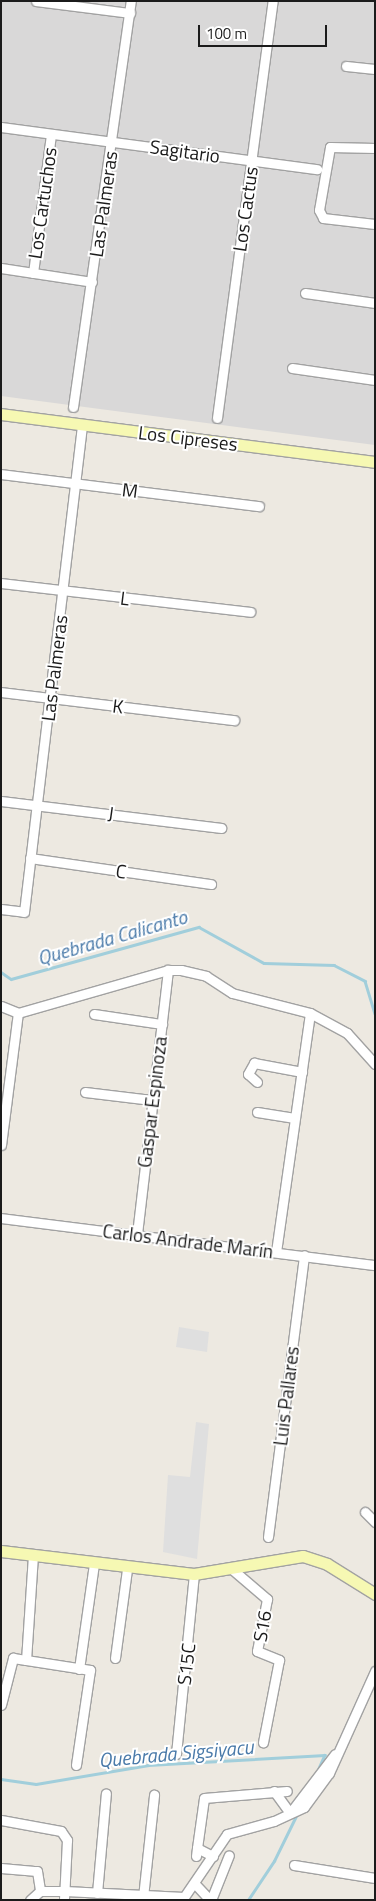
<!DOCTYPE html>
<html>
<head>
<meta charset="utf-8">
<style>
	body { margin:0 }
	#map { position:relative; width:376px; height:1901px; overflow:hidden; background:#ede9e1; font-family:"Titillium Web",sans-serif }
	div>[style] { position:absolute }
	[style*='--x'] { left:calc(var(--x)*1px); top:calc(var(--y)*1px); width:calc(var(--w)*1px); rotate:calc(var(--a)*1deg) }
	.residential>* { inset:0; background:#d9d8d8 }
	.parking>* { inset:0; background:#dfdfdf }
	.stream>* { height:2.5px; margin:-1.25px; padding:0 1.25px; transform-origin:1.25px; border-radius:1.25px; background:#a1cedb }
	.roads { filter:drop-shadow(1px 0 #a2a2a2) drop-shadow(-1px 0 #a2a2a2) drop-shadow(0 1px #a2a2a2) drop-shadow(0 -1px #a2a2a2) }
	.street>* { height:9px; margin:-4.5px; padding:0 4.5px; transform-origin:4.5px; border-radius:4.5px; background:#fff }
	.secondary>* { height:11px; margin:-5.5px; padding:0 5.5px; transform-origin:5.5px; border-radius:5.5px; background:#f6f8b3 }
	span { translate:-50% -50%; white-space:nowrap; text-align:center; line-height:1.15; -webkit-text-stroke:4px #fff; paint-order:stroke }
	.street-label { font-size:19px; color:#1b1b1b }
	.water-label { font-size:20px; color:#4a7aa9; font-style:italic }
	.frame { position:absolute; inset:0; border:2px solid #1b1b1b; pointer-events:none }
	.scale { position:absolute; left:198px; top:25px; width:129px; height:22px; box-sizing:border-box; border:2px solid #1b1b1b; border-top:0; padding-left:6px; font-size:15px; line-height:18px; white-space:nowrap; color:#1b1b1b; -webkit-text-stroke:4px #fff; paint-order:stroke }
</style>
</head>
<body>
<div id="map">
	<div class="residential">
		<i style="clip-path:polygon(1px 1px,375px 1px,375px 445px,1px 396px)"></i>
	</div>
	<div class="parking">
		<i style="clip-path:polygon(179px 1327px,209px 1332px,207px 1352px,176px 1347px)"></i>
		<i style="clip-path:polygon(196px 1422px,209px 1424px,197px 1559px,163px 1552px,168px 1475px,190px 1477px)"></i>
	</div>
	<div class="stream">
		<i style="--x:1;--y:972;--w:12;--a:35"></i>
		<i style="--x:11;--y:979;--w:195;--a:-15.5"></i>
		<i style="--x:199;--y:927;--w:74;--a:29"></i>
		<i style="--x:264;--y:963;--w:70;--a:1.6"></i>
		<i style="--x:334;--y:965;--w:35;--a:27"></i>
		<i style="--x:365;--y:981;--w:34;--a:73"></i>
		<i style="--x:1;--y:1779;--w:35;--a:8"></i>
		<i style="--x:36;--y:1784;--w:114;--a:-9.6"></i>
		<i style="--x:148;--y:1765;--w:177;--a:-3.2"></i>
		<i style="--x:325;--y:1755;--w:17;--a:114"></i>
		<i style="--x:248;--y:1900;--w:47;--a:-56.3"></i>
		<i style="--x:274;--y:1861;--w:50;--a:-63.9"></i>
	</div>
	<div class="roads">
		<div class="street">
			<i style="--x:36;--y:1;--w:95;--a:7.3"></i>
			<i style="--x:346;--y:66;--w:29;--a:6"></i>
			<i style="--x:1;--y:127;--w:319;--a:7.6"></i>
			<i style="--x:375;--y:148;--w:45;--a:-178.7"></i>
			<i style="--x:330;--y:147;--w:64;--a:99.9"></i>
			<i style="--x:319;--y:210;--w:9;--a:63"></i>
			<i style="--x:323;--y:218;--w:52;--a:6.6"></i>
			<i style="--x:1;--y:268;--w:92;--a:8.7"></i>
			<i style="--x:33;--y:273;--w:140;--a:-82.6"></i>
			<i style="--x:305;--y:293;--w:71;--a:8.1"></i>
			<i style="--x:292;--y:368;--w:84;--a:8.2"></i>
			<i style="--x:73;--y:407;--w:410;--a:-81.9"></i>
			<i style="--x:217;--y:418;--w:421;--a:-82.4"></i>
			<i style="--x:1;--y:474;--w:260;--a:7.1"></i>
			<i style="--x:1;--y:583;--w:251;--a:6.6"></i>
			<i style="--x:1;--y:692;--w:235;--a:6.9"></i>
			<i style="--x:1;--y:801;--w:222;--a:7"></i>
			<i style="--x:30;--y:858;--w:183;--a:8.2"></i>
			<i style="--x:1;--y:909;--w:23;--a:7"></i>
			<i style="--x:24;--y:912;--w:491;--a:-83.2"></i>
			<i style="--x:1;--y:1006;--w:18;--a:22"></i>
			<i style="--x:18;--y:1013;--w:156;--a:-16"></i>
			<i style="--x:168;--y:970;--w:13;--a:0"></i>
			<i style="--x:181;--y:970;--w:26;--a:13"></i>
			<i style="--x:206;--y:976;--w:31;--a:33"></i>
			<i style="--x:232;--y:993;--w:81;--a:14.4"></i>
			<i style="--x:310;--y:1013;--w:42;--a:28.4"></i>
			<i style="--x:347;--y:1033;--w:42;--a:47.9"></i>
			<i style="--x:94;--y:1014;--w:69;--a:8.4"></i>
			<i style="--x:257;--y:1082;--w:12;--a:-138"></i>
			<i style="--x:248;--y:1074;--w:13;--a:-61"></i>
			<i style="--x:254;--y:1063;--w:49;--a:10.6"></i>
			<i style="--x:85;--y:1092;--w:67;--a:6.8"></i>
			<i style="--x:257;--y:1112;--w:38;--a:9"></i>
			<i style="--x:1;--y:1145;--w:133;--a:-82.7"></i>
			<i style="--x:1;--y:1218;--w:377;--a:7.2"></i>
			<i style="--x:137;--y:1234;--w:266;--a:-83.3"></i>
			<i style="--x:276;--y:1252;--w:241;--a:-81.9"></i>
			<i style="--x:365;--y:1512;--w:14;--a:45"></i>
			<i style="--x:268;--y:1537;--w:284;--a:-82.7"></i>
			<i style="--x:33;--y:1555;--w:105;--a:93.8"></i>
			<i style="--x:26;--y:1660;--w:65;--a:8.9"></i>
			<i style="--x:90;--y:1670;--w:96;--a:98.4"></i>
			<i style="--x:233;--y:1570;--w:45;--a:40.5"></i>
			<i style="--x:267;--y:1599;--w:53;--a:100.9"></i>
			<i style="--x:257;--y:1651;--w:24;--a:22"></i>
			<i style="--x:279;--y:1660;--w:84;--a:101"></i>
			<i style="--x:115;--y:1658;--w:90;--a:-82.3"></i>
			<i style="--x:79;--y:1669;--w:106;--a:-81.9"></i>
			<i style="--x:1;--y:1705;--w:49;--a:-75.7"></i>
			<i style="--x:13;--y:1658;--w:13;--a:9"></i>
			<i style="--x:176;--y:1754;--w:181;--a:-84.3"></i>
			<i style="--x:274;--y:1791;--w:27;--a:54"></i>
			<i style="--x:290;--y:1813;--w:74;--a:-52.7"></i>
			<i style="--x:1;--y:1820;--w:61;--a:10.4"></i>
			<i style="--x:61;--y:1831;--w:11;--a:56"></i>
			<i style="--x:67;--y:1840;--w:60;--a:92.9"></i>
			<i style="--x:197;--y:1848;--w:50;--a:-82"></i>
			<i style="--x:204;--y:1798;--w:83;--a:-4.8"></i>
			<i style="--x:196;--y:1856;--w:8;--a:-83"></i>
			<i style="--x:197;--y:1848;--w:18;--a:27"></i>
			<i style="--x:294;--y:1865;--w:82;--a:9.1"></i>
			<i style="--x:1;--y:1868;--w:36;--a:5"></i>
			<i style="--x:37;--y:1871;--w:20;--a:81"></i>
			<i style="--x:196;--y:1885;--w:21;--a:47"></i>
			<i style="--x:97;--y:1893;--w:100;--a:-84.9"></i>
			<i style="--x:143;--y:1897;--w:103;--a:-83.8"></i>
			<i style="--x:30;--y:1900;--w:13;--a:-42"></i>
			<i style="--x:40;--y:1891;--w:25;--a:0"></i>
			<i style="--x:65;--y:1891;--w:119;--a:2.9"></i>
			<i style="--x:184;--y:1897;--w:76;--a:-55.7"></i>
			<i style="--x:227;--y:1834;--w:49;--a:-15.5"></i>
			<i style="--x:274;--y:1821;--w:33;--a:-25"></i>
			<i style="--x:304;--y:1807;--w:42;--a:-53.7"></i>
			<i style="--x:329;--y:1773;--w:112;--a:-65.7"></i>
			<i style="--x:211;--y:1900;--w:48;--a:-68.2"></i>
		</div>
		<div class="secondary">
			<i style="--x:1;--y:414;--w:377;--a:7.3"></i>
			<i style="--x:1;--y:1551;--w:194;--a:6.8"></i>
			<i style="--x:194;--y:1574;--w:110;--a:-9.4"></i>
			<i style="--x:303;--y:1556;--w:25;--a:18"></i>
			<i style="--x:327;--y:1564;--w:57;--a:32"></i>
		</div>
	</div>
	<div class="street-label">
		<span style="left:185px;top:151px;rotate:8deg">Sagitario</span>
		<span style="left:42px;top:203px;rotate:-82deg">Los Cartuchos</span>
		<span style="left:103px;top:204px;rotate:-82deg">Las Palmeras</span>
		<span style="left:245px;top:209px;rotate:-82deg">Los Cactus</span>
		<span style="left:188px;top:438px;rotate:7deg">Los Cipreses</span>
		<span style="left:130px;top:490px;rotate:7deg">M</span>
		<span style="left:125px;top:598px;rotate:7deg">L</span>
		<span style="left:54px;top:668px;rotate:-83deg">Las Palmeras</span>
		<span style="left:118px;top:706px;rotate:7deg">K</span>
		<span style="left:111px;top:813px;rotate:8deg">J</span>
		<span style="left:121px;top:871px;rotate:8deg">C</span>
		<span style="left:152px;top:1102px;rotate:-83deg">Gaspar Espinoza</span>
		<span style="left:188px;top:1241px;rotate:7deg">Carlos Andrade Marín</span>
		<span style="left:286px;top:1396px;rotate:-83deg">Luis Pallares</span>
		<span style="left:262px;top:1626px;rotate:-80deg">S16</span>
		<span style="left:186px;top:1664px;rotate:-83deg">S15C</span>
	</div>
	<div class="water-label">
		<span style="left:112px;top:937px;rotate:-16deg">Quebrada Calicanto</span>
		<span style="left:176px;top:1753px;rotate:-5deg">Quebrada Sigsiyacu</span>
	</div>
	<div class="frame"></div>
	<div class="scale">100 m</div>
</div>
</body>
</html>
